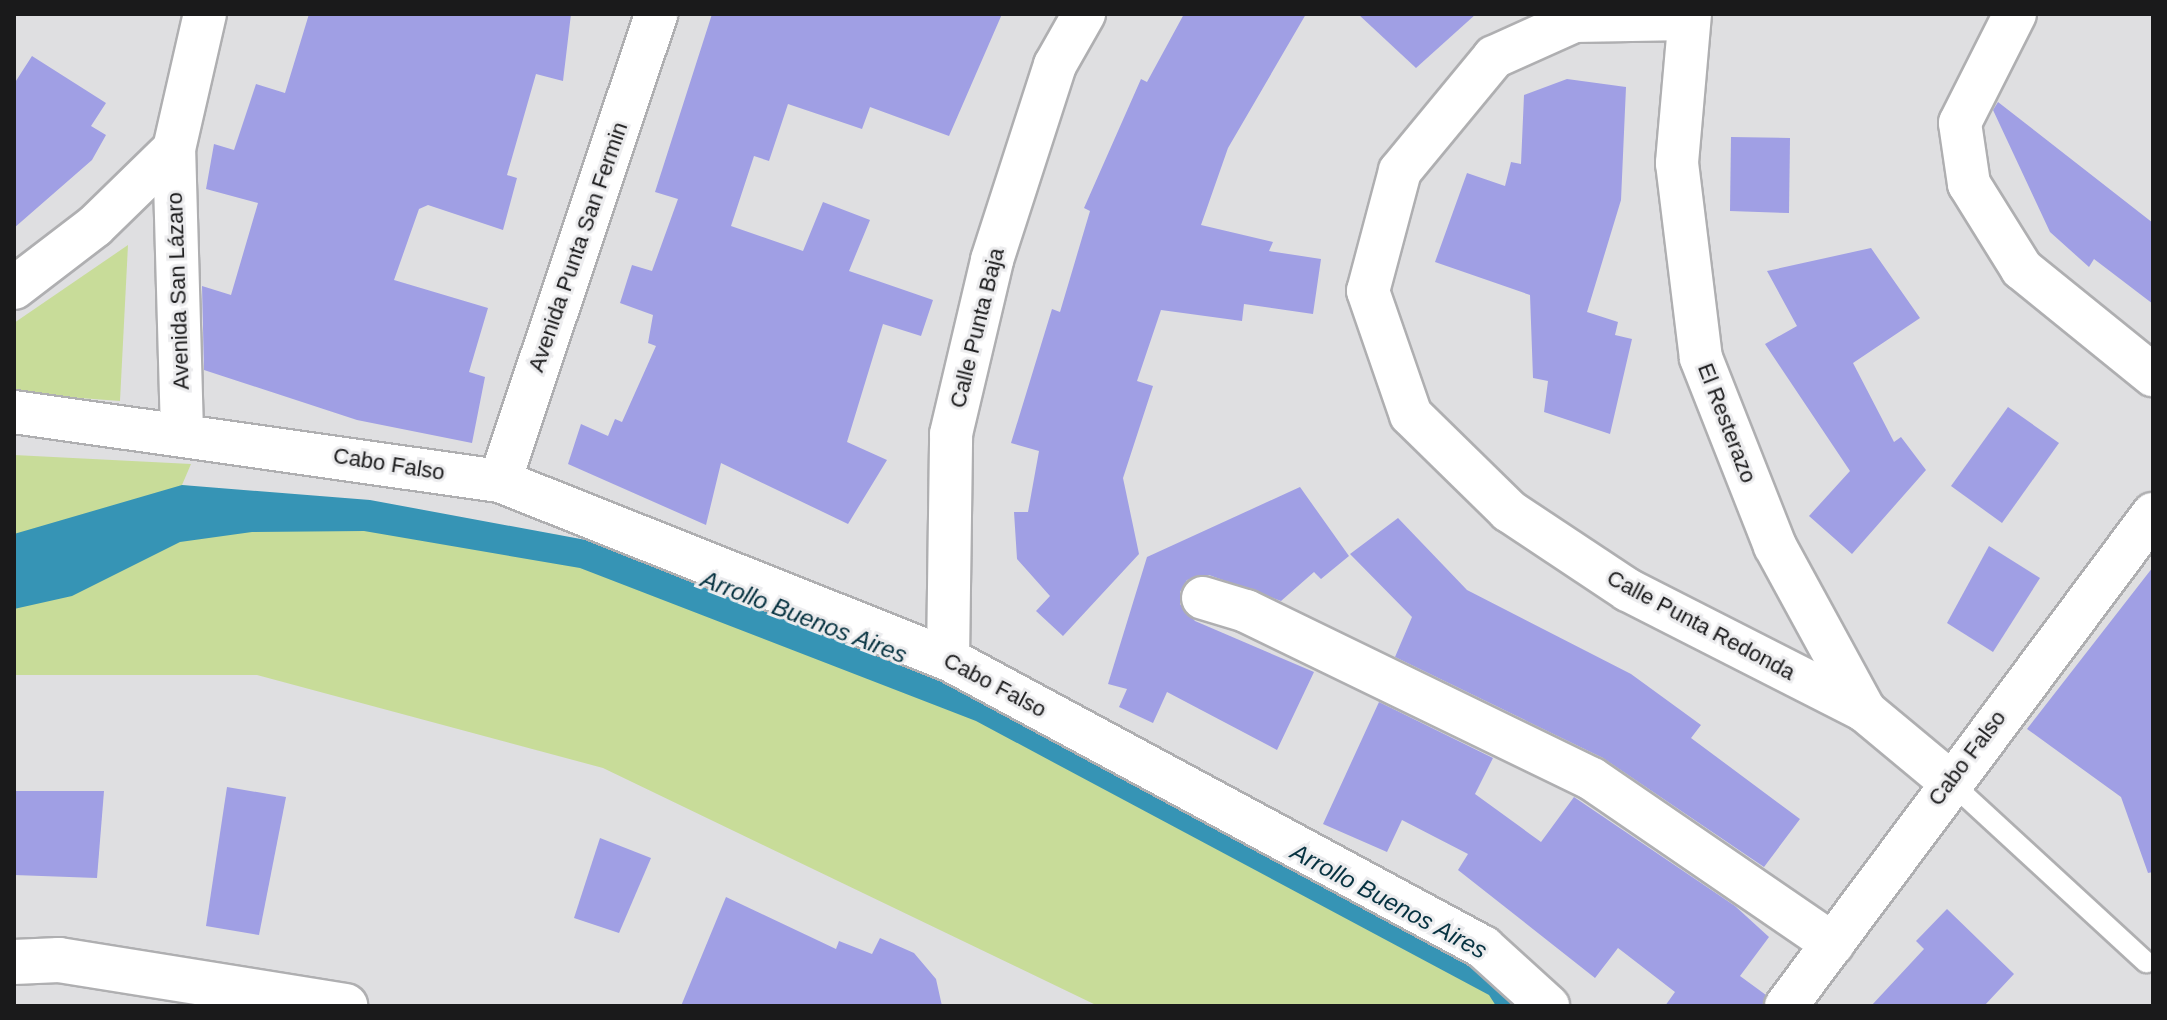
<!DOCTYPE html>
<html>
<head>
<meta charset="utf-8">
<style>
	body { margin:0 }
	#map { position:relative; width:2167px; height:1020px; overflow:hidden; background:#dfdfe1; font-family:Helvetica,sans-serif }
	div>[style] { position:absolute }
	[style*='--x'] { left:calc(var(--x)*1px); top:calc(var(--y)*1px); width:calc(var(--w)*1px); rotate:calc(var(--a)*1deg) }
	.green>* { inset:0; background:#c8dc99 }
	.water>* { inset:0; background:#3694b5 }
	.building>* { inset:0; background:#a09fe4 }
	.roads { filter:drop-shadow(2px 0 #afafb1) drop-shadow(-2px 0 #afafb1) drop-shadow(0 2px #afafb1) drop-shadow(0 -2px #afafb1) }
	.service>* { height:20px; margin:-10px; padding:0 10px; transform-origin:10px; border-radius:10px; background:#fff }
	.minor>* { height:42px; margin:-21px; padding:0 21px; transform-origin:21px; border-radius:21px; background:#fff }
	.tertiary>* { height:44px; margin:-22px; padding:0 22px; transform-origin:22px; border-radius:22px; background:#fff }
	span { translate:-50% -50%; white-space:nowrap; text-align:center; line-height:1.15; -webkit-text-stroke:6px #ececee; paint-order:stroke }
	.street-label { font-size:22px; color:#1a1a1b }
	.water-label { font-size:24px; color:#063240; font-style:italic }
	.frame { position:absolute; inset:0; border:16px solid #1a1a1b; pointer-events:none }
</style>
</head>
<body>
<div id="map">
	<div class="green">
		<i style="clip-path:polygon(128px 245px,120px 401px,14px 393px,14px 323px)"></i>
		<i style="clip-path:polygon(14px 455px,191px 464px,182px 485px,559px 535px,990px 692px,1536px 1006px,1098px 1006px,603px 768px,257px 675px,14px 675px)"></i>
	</div>
	<div class="water">
		<i style="clip-path:polygon(182px 485px,370px 500px,586px 540px,968px 680px,1504px 971px,1529px 1006px,1496px 1006px,1489px 995px,976px 721px,580px 568px,364px 531px,252px 532px,180px 542px,72px 596px,14px 609px,14px 534px)"></i>
	</div>
	<div class="building">
		<i style="clip-path:polygon(309px 14px,571px 14px,563px 81px,536px 74px,507px 175px,517px 178px,503px 230px,428px 205px,419px 209px,394px 280px,488px 308px,469px 372px,485px 377px,472px 443px,357px 420px,204px 370px,202px 286px,231px 295px,258px 203px,206px 189px,214px 144px,234px 150px,256px 84px,285px 93px)"></i>
		<i style="clip-path:polygon(712px 14px,1002px 14px,949px 136px,870px 107px,862px 129px,788px 104px,769px 161px,754px 156px,731px 226px,803px 251px,823px 202px,870px 220px,849px 271px,933px 300px,921px 336px,883px 324px,847px 442px,887px 460px,848px 524px,721px 463px,706px 525px,568px 464px,581px 424px,608px 436px,615px 419px,622px 422px,656px 346px,648px 343px,653px 315px,620px 303px,632px 265px,652px 271px,678px 199px,655px 192px)"></i>
		<i style="clip-path:polygon(1184px 14px,1306px 14px,1228px 148px,1201px 225px,1273px 242px,1269px 251px,1321px 259px,1313px 314px,1244px 304px,1242px 321px,1161px 310px,1137px 381px,1153px 386px,1123px 478px,1139px 554px,1063px 636px,1036px 611px,1050px 596px,1017px 559px,1014px 512px,1028px 512px,1039px 451px,1011px 443px,1052px 309px,1060px 312px,1090px 211px,1084px 208px,1141px 79px,1147px 82px)"></i>
		<i style="clip-path:polygon(1358px 14px,1476px 14px,1416px 68px)"></i>
		<i style="clip-path:polygon(32px 56px,106px 103px,91px 126px,106px 135px,92px 160px,14px 228px,14px 84px)"></i>
		<i style="clip-path:polygon(1567px 79px,1626px 87px,1621px 200px,1587px 312px,1618px 322px,1615px 335px,1632px 339px,1610px 434px,1544px 412px,1548px 381px,1533px 378px,1530px 295px,1435px 262px,1467px 173px,1505px 186px,1511px 162px,1521px 164px,1524px 95px)"></i>
		<i style="clip-path:polygon(1998px 102px,2153px 223px,2153px 304px,2094px 259px,2089px 267px,2050px 232px,1993px 110px)"></i>
		<i style="clip-path:polygon(1731px 137px,1790px 138px,1789px 213px,1730px 211px)"></i>
		<i style="clip-path:polygon(1871px 248px,1920px 318px,1853px 363px,1894px 442px,1901px 437px,1926px 470px,1852px 554px,1809px 516px,1850px 471px,1765px 344px,1797px 326px,1767px 271px)"></i>
		<i style="clip-path:polygon(2008px 407px,2059px 443px,2002px 523px,1951px 486px)"></i>
		<i style="clip-path:polygon(1300px 487px,1349px 556px,1321px 579px,1314px 572px,1281px 601px,1209px 575px,1187px 580px,1180px 592px,1180px 604px,1195px 621px,1314px 672px,1277px 750px,1167px 692px,1153px 723px,1119px 707px,1127px 689px,1108px 684px,1147px 557px)"></i>
		<i style="clip-path:polygon(1398px 518px,1467px 590px,1631px 674px,1701px 725px,1691px 738px,1800px 819px,1764px 867px,1603px 758px,1395px 657px,1412px 617px,1350px 554px)"></i>
		<i style="clip-path:polygon(1989px 546px,2040px 578px,1993px 652px,1947px 623px)"></i>
		<i style="clip-path:polygon(2153px 567px,2153px 872px,2148px 873px,2121px 797px,2027px 729px)"></i>
		<i style="clip-path:polygon(1379px 702px,1493px 758px,1475px 794px,1541px 842px,1574px 797px,1735px 906px,1769px 937px,1740px 976px,1766px 995px,1762px 1006px,1665px 1006px,1675px 992px,1618px 948px,1595px 978px,1458px 870px,1468px 854px,1402px 820px,1387px 852px,1323px 824px)"></i>
		<i style="clip-path:polygon(227px 787px,286px 797px,259px 935px,206px 926px)"></i>
		<i style="clip-path:polygon(14px 791px,104px 791px,97px 878px,14px 875px)"></i>
		<i style="clip-path:polygon(600px 838px,651px 858px,619px 933px,574px 918px)"></i>
		<i style="clip-path:polygon(726px 897px,836px 949px,839px 941px,872px 954px,880px 938px,914px 953px,936px 979px,942px 1006px,681px 1006px)"></i>
		<i style="clip-path:polygon(1947px 909px,2014px 974px,1984px 1006px,1871px 1006px,1924px 949px,1916px 941px)"></i>
	</div>
	<div class="roads">
		<div class="service">
			<i style="--x:1949;--y:781;--w:268;--a:42.6"></i>
		</div>
		<div class="minor">
			<i style="--x:1690;--y:14;--w:150;--a:95"></i>
			<i style="--x:1677;--y:163;--w:196;--a:83"></i>
			<i style="--x:1701;--y:358;--w:202;--a:68.5"></i>
			<i style="--x:1775;--y:546;--w:188;--a:61.4"></i>
			<i style="--x:2015;--y:14;--w:122;--a:116.8"></i>
			<i style="--x:1960;--y:123;--w:62;--a:81.6"></i>
			<i style="--x:1969;--y:184;--w:100;--a:58.1"></i>
			<i style="--x:2022;--y:269;--w:169;--a:39"></i>
			<i style="--x:1688;--y:19;--w:114;--a:179"></i>
			<i style="--x:1574;--y:21;--w:88;--a:155.8"></i>
			<i style="--x:1494;--y:57;--w:148;--a:129.5"></i>
			<i style="--x:1400;--y:171;--w:124;--a:104.9"></i>
			<i style="--x:1368;--y:291;--w:131;--a:70.9"></i>
			<i style="--x:1411;--y:415;--w:137;--a:44.4"></i>
			<i style="--x:1509;--y:511;--w:143;--a:33.6"></i>
			<i style="--x:1628;--y:590;--w:266;--a:27"></i>
			<i style="--x:1865;--y:711;--w:109;--a:39.8"></i>
			<i style="--x:14;--y:288;--w:102;--a:-37.4"></i>
			<i style="--x:95;--y:226;--w:110;--a:-44.3"></i>
			<i style="--x:14;--y:412;--w:491;--a:8.1"></i>
			<i style="--x:500;--y:481;--w:482;--a:21.7"></i>
			<i style="--x:948;--y:659;--w:608;--a:28.29"></i>
			<i style="--x:1483;--y:947;--w:88;--a:42.2"></i>
			<i style="--x:182;--y:432;--w:283;--a:-91.6"></i>
			<i style="--x:174;--y:149;--w:139;--a:-77.1"></i>
			<i style="--x:500;--y:481;--w:492;--a:-71.5"></i>
			<i style="--x:1203;--y:598;--w:45;--a:16.8"></i>
			<i style="--x:1246;--y:611;--w:385;--a:25.9"></i>
			<i style="--x:1592;--y:779;--w:292;--a:34.4"></i>
			<i style="--x:948;--y:659;--w:225;--a:-89.2"></i>
			<i style="--x:951;--y:434;--w:179;--a:-76.7"></i>
			<i style="--x:992;--y:260;--w:205;--a:-72.1"></i>
			<i style="--x:1055;--y:65;--w:59;--a:-60.4"></i>
			<i style="--x:1786;--y:1006;--w:614;--a:-53.28"></i>
		</div>
		<div class="tertiary">
			<i style="--x:14;--y:962;--w:45;--a:-2.5"></i>
			<i style="--x:59;--y:960;--w:290;--a:9.1"></i>
		</div>
	</div>
	<div class="street-label">
		<span style="left:578px;top:247px;rotate:-71deg">Avenida Punta San Fermin</span>
		<span style="left:178px;top:291px;rotate:-92deg">Avenida San Lázaro</span>
		<span style="left:977px;top:328px;rotate:-76deg">Calle Punta Baja</span>
		<span style="left:1727px;top:423px;rotate:69deg">El Resterazo</span>
		<span style="left:389px;top:464px;rotate:9deg">Cabo Falso</span>
		<span style="left:1701px;top:625px;rotate:28deg">Calle Punta Redonda</span>
		<span style="left:995px;top:685px;rotate:28deg">Cabo Falso</span>
		<span style="left:1967px;top:758px;rotate:-53deg">Cabo Falso</span>
	</div>
	<div class="water-label">
		<span style="left:804px;top:617px;rotate:21deg">Arrollo Buenos Aires</span>
		<span style="left:1389px;top:901px;rotate:28deg">Arrollo Buenos Aires</span>
	</div>
	<div class="frame"></div>
</div>
</body>
</html>
